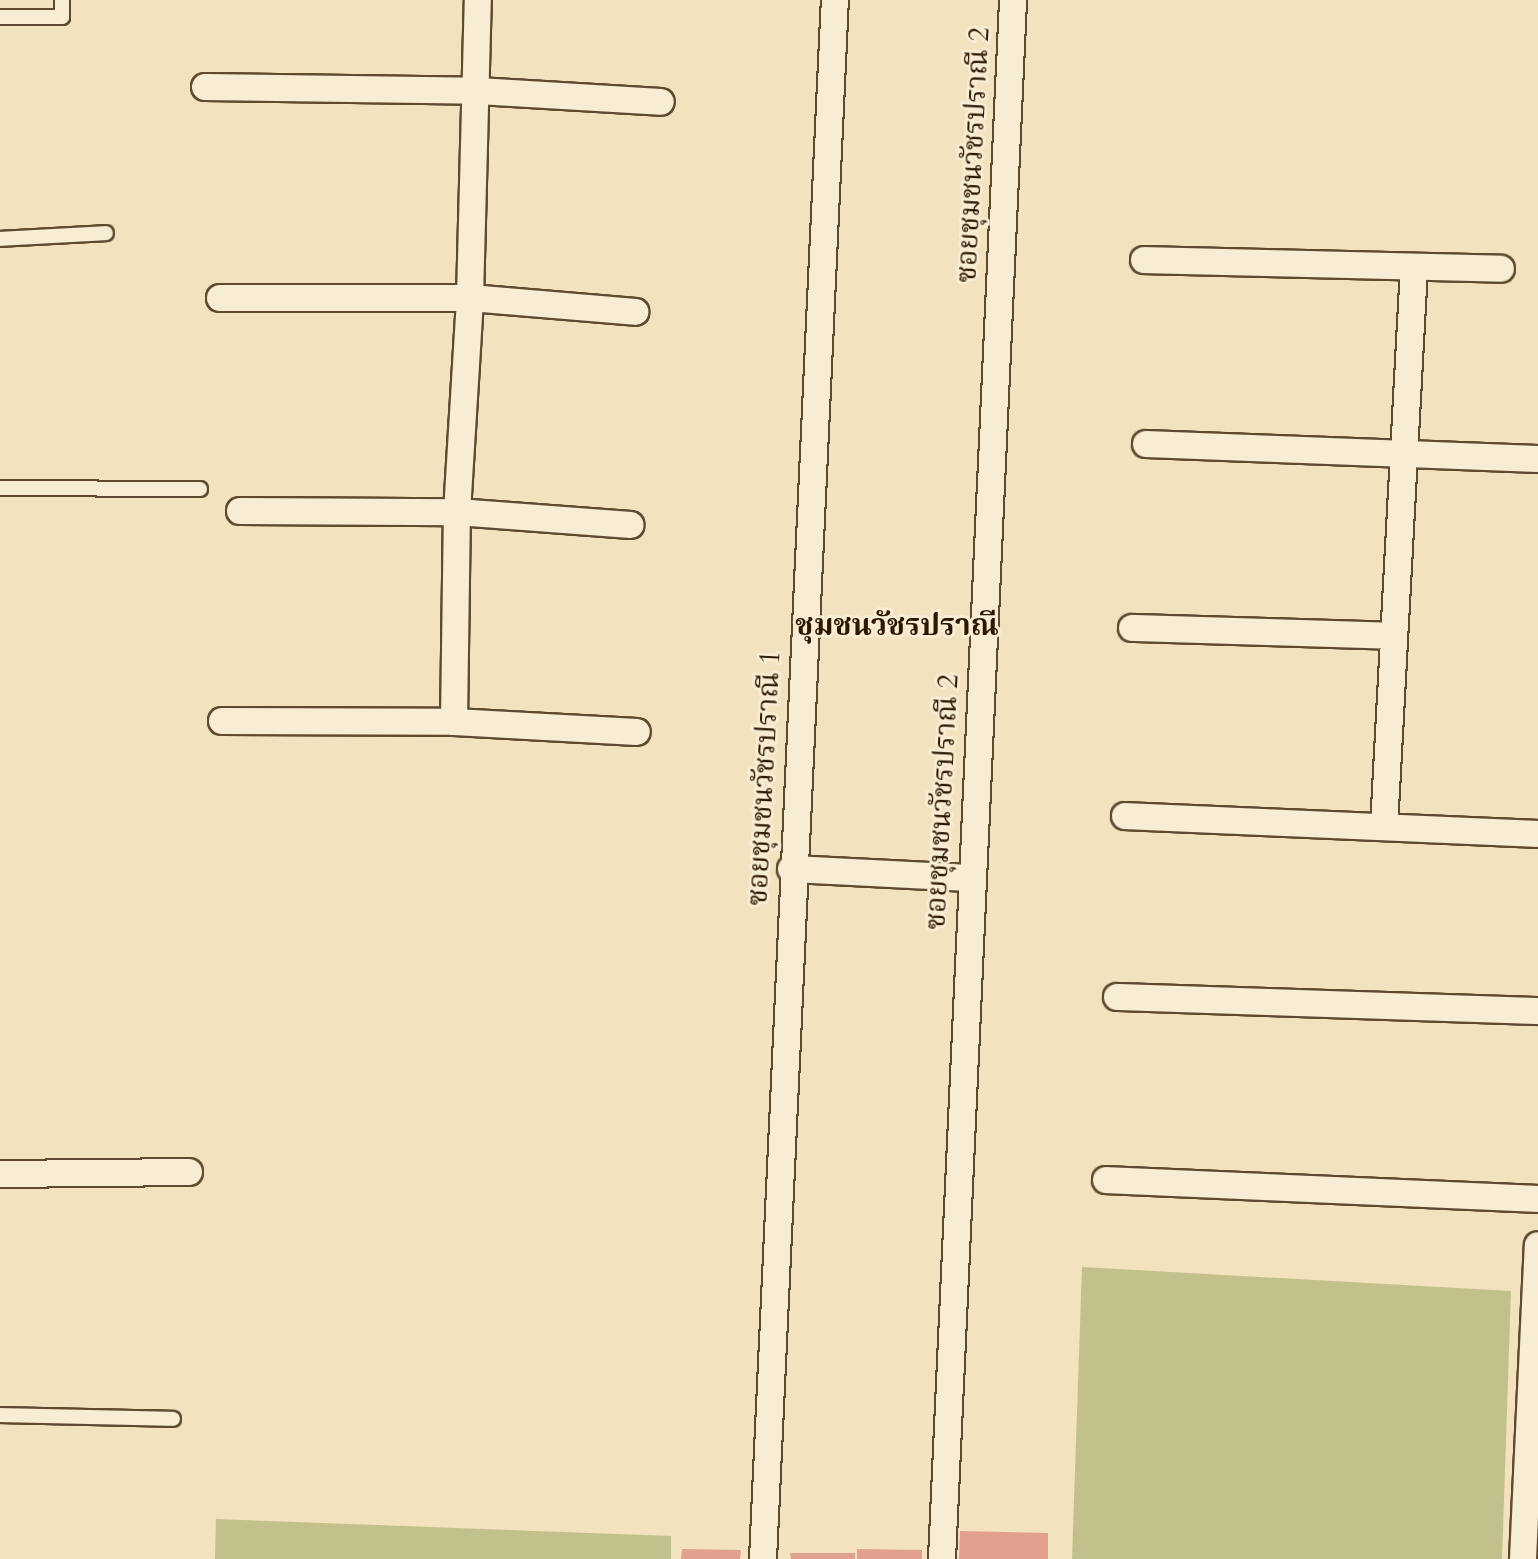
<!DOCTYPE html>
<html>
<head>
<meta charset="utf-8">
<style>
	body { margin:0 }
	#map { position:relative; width:1538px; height:1559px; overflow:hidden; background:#f2e2bd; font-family:Cardo,"Noto Serif Thai",serif }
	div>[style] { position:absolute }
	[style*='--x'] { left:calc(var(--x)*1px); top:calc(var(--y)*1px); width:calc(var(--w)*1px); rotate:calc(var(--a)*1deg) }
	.green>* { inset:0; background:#c2c18c }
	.building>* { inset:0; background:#e2a08f }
	.roads { filter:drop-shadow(2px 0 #5f4a2f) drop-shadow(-2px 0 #5f4a2f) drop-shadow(0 2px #5f4a2f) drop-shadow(0 -2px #5f4a2f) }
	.lane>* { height:14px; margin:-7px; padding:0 7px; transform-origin:7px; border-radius:7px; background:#f7ecd4 }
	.street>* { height:26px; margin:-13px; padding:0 13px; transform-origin:13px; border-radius:13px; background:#f7ecd4 }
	span { translate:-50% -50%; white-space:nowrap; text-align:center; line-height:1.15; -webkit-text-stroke:6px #f7ecd4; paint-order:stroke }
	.street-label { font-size:28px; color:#2e1700 }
	.neighbourhood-label { font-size:30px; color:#2e1700; font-weight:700 }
</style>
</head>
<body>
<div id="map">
	<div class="green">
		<i style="clip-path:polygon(1082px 1267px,1511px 1291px,1502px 1559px,1072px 1559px)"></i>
		<i style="clip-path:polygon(216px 1519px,671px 1536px,671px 1559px,215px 1559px)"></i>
	</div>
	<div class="building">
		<i style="clip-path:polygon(960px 1531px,1048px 1533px,1048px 1559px,959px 1559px)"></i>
		<i style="clip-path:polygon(682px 1549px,741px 1550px,740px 1559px,681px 1559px)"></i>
		<i style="clip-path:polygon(857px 1549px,922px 1550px,922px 1559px,857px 1559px)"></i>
		<i style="clip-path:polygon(790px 1553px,855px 1553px,855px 1559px,791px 1559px)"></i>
	</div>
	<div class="roads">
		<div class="lane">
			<i style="--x:0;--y:17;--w:62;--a:0"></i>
			<i style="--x:62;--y:17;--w:17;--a:-90"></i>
			<i style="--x:0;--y:239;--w:106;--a:-3.2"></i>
			<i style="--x:0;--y:488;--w:200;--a:0.3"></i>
			<i style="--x:0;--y:1415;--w:173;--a:1.3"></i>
		</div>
		<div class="street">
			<i style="--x:205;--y:87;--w:273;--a:0.8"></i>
			<i style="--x:478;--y:91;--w:183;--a:3.4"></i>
			<i style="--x:1144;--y:260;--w:357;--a:1.4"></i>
			<i style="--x:220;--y:298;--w:250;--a:0"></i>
			<i style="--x:470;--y:298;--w:166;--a:4.8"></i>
			<i style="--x:1146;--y:444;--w:392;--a:2.2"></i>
			<i style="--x:240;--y:511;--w:217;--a:0.3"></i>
			<i style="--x:457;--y:512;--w:174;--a:4.3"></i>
			<i style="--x:1132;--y:628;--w:262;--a:1.7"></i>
			<i style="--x:222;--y:721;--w:232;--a:0.2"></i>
			<i style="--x:454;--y:722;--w:183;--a:3.1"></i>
			<i style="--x:454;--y:722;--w:210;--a:-89.2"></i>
			<i style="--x:457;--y:512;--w:214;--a:-86.5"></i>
			<i style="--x:470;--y:298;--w:298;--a:-88.5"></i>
			<i style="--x:1125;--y:816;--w:413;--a:2.5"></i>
			<i style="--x:1384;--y:827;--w:561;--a:-86.93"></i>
			<i style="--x:791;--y:869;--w:180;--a:2.9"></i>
			<i style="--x:1117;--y:997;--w:421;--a:1.9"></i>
			<i style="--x:0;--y:1174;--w:189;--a:-0.6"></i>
			<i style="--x:1106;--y:1180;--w:432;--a:2.5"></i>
			<i style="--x:763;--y:1559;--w:1561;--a:-87.36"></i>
			<i style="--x:942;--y:1559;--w:1561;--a:-87.39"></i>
			<i style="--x:1523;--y:1559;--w:314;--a:-87.3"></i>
		</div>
	</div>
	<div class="street-label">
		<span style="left:973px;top:155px;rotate:-87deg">ซอยชุมชนวัชรปราณี 2</span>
		<span style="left:764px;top:778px;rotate:-87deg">ซอยชุมชนวัชรปราณี 1</span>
		<span style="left:942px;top:802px;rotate:-87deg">ซอยชุมชนวัชรปราณี 2</span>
	</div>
	<div class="neighbourhood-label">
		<span style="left:897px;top:626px">ชุมชนวัชรปราณี</span>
	</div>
</div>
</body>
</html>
